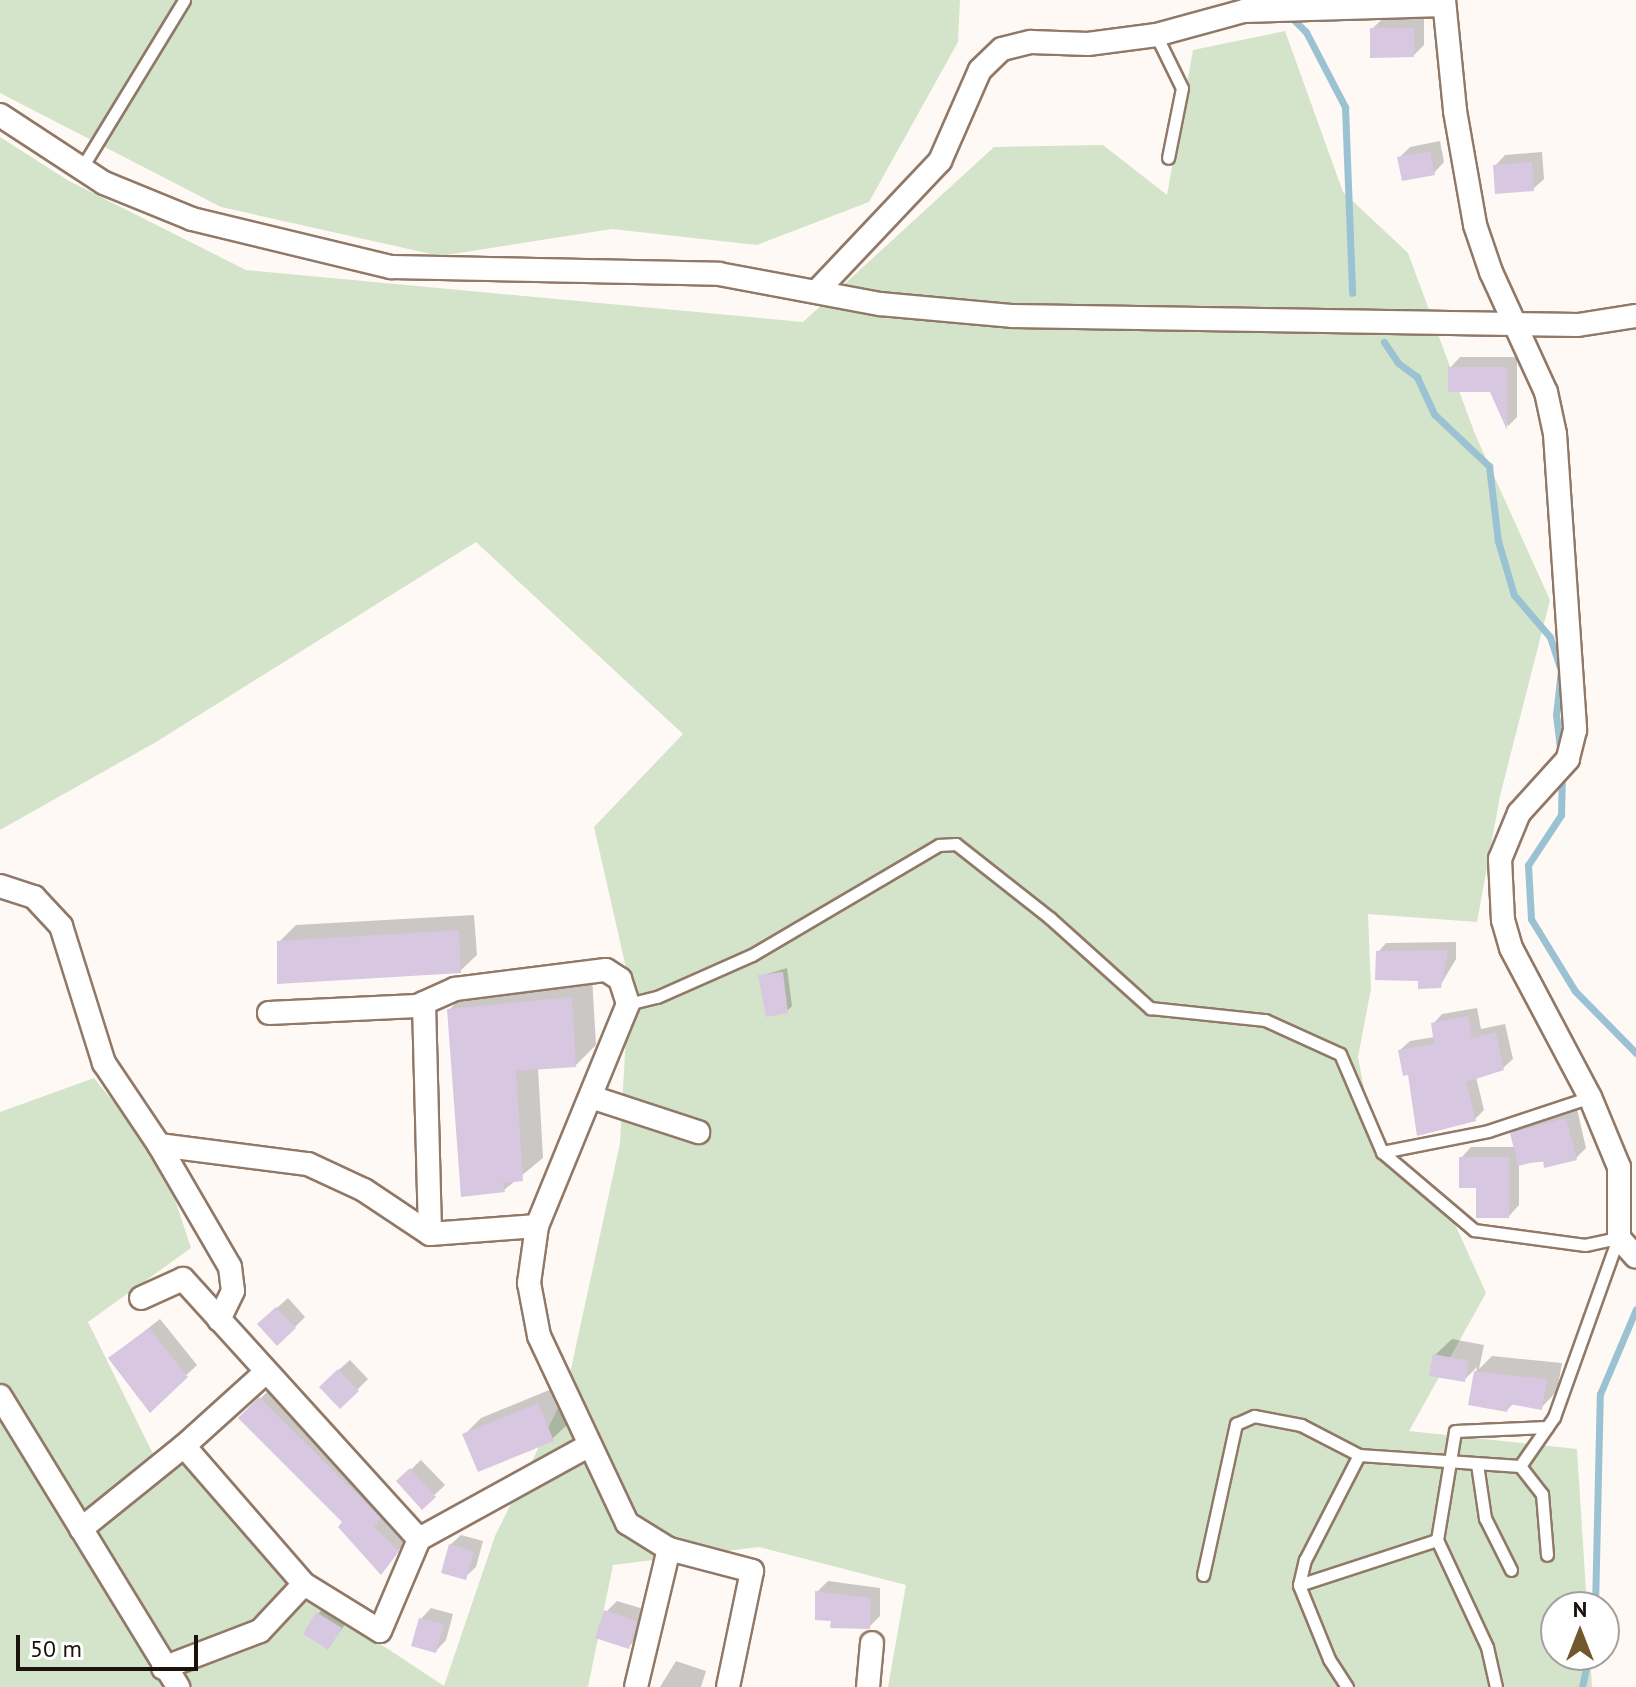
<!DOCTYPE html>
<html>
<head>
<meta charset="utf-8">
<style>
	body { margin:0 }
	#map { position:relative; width:1636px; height:1687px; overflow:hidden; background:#fef9f5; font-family:"PT Sans",sans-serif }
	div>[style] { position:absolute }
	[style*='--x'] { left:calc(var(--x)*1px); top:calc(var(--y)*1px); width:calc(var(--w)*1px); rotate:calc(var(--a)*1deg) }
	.green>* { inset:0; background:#d4e4cb }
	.shadow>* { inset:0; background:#0003 }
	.stream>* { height:7px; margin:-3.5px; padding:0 3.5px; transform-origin:3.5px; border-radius:3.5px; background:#9ac2d2 }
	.building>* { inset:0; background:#d7c7e0 }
	.roads { filter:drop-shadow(2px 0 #917968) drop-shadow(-2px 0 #917968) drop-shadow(0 2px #917968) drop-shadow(0 -2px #917968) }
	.lane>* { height:11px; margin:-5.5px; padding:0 5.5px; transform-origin:5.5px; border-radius:5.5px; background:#fff }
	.street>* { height:22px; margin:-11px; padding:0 11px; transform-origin:11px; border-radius:11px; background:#fff }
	span { translate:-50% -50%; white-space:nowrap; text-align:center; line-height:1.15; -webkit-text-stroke:8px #fff; paint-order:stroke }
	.north { position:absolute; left:1540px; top:1591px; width:80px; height:80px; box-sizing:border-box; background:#fff; border:2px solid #a4a09d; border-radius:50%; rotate:0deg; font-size:22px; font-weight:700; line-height:32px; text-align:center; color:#1b120b }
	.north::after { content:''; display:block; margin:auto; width:28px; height:36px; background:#72572a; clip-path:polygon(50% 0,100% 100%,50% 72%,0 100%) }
	.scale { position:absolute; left:16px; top:1635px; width:182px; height:36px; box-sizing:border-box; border:4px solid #1b120b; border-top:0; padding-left:10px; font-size:24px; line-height:28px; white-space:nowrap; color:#1b120b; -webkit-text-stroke:6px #fff; paint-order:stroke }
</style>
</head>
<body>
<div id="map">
	<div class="green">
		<i style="clip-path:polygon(0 0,960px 0,958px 42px,869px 202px,757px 245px,612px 229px,440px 256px,221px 207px,0 93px)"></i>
		<i style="clip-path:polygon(1285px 31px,1343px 192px,1408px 253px,1475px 434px,1550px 600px,1500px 796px,1477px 922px,1368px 914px,1371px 989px,1358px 1057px,1376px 1153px,1450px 1213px,1486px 1293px,1409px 1431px,1577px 1449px,1587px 1607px,1556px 1607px,1556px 1655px,1590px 1655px,1592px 1687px,888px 1687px,906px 1585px,759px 1547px,613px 1565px,588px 1687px,0 1687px,0 1112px,94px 1078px,163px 1163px,191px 1248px,88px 1322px,159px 1466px,181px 1460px,288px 1583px,444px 1686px,495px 1536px,566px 1392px,620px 1143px,629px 981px,594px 827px,683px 734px,476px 542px,156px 742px,0 830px,0 137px,69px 181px,246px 270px,803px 322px,994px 147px,1103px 145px,1167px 195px,1193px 50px)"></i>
	</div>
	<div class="shadow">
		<i style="clip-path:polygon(1424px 18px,1424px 45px,1414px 55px,1372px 29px,1382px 19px)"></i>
		<i style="clip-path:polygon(1440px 141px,1444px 162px,1434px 173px,1399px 158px,1410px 147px)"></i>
		<i style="clip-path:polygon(1542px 152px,1544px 179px,1533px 189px,1495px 166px,1505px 155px)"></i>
		<i style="clip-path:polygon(1460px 357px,1517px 357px,1517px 417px,1508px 426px,1491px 390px,1450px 368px)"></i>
		<i style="clip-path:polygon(474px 915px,477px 955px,460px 971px,279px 942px,296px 925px)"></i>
		<i style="clip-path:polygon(1456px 942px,1456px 959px,1440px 986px,1378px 952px,1386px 943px)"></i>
		<i style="clip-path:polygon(787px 968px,792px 1006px,787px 1011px,760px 976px)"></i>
		<i style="clip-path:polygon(592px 977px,596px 1045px,575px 1066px,538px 1068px,543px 1158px,504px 1190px,449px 1010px,470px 989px)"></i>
		<i style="clip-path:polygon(1477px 1008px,1481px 1029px,1505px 1024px,1513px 1059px,1503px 1068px,1476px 1077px,1484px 1110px,1475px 1119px,1410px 1072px,1400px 1050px,1410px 1041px,1435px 1037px,1433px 1024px,1442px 1014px)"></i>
		<i style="clip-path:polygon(1577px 1109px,1586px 1148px,1576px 1158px,1519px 1164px,1519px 1205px,1509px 1216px,1478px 1186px,1461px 1158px,1471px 1147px,1516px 1147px,1512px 1133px,1523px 1123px)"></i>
		<i style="clip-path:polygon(288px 1298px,305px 1317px,295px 1327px,270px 1314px)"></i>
		<i style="clip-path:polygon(160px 1319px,197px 1365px,150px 1410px,110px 1358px)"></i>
		<i style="clip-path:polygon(1452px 1339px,1484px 1345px,1479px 1369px,1492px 1356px,1562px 1363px,1557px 1391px,1541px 1408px,1514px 1403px,1507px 1410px,1471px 1404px,1477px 1367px,1464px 1380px,1435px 1355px)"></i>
		<i style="clip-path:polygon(350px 1360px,368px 1379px,357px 1390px,332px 1376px)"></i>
		<i style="clip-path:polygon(271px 1388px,390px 1506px,383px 1516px,408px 1539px,381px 1572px,345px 1522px,241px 1418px)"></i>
		<i style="clip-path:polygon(554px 1388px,569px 1423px,552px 1439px,465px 1434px,481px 1418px)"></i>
		<i style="clip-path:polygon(421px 1460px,445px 1485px,422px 1507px,399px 1481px)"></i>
		<i style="clip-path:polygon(461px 1535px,483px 1541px,476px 1567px,465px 1577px,450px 1545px)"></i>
		<i style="clip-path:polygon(828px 1581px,880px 1588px,880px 1616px,869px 1627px,833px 1619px,817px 1592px)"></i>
		<i style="clip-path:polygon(617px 1601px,647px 1610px,639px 1637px,628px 1647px,606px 1612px)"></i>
		<i style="clip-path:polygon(328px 1603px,351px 1617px,328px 1647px,318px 1614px)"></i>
		<i style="clip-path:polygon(431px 1608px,453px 1614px,446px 1640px,436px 1651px,421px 1619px)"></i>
		<i style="clip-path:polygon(676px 1661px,706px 1671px,701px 1687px,660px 1687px)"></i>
	</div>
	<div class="stream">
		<i style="--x:1289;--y:15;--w:24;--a:45"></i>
		<i style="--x:1306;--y:32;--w:85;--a:62.5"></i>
		<i style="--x:1345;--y:107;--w:186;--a:87.8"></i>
		<i style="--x:1384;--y:342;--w:25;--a:56"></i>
		<i style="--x:1398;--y:363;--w:24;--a:36"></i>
		<i style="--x:1417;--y:377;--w:41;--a:65.3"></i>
		<i style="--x:1434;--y:414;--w:76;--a:43.4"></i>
		<i style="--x:1489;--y:466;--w:76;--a:83.2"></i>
		<i style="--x:1498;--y:541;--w:56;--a:73.5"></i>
		<i style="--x:1514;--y:595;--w:55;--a:49.4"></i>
		<i style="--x:1550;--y:637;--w:35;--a:72"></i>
		<i style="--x:1561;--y:670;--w:45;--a:96.3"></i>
		<i style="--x:1556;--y:715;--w:41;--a:83"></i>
		<i style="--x:1562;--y:773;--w:42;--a:91.4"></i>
		<i style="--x:1561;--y:815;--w:60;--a:123.4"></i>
		<i style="--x:1528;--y:865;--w:54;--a:86.8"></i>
		<i style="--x:1531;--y:919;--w:84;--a:58.6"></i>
		<i style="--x:1575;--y:991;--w:87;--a:45.5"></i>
		<i style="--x:1595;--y:1607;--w:213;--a:-88.7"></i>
		<i style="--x:1600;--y:1394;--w:92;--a:-67"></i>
		<i style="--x:1582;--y:1687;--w:33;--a:-78"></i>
	</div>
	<div class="building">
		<i style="clip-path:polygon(1370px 28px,1414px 28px,1414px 57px,1370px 58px)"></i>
		<i style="clip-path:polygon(1430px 151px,1435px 175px,1402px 181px,1397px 157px)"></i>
		<i style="clip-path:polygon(1532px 162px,1534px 191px,1495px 194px,1493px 165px)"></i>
		<i style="clip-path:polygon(1448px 367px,1507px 367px,1507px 430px,1490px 392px,1448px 392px)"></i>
		<i style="clip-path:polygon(459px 930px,461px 973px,277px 984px,277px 941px)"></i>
		<i style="clip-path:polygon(1448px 950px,1441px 988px,1418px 989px,1418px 981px,1375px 980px,1376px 951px)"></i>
		<i style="clip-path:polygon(783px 972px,788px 1013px,766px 1017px,758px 975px)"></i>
		<i style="clip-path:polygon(572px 997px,576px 1067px,516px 1071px,523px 1181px,502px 1183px,505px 1192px,461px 1197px,447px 1009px)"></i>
		<i style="clip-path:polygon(1468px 1016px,1472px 1038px,1496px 1032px,1504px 1070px,1466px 1082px,1476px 1121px,1417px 1136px,1408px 1075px,1403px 1076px,1398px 1050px,1434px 1044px,1431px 1023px)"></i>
		<i style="clip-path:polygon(1566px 1118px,1577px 1160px,1544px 1168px,1543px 1160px,1518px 1166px,1510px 1133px)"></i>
		<i style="clip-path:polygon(1459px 1157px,1509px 1157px,1509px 1218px,1476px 1218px,1476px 1188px,1459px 1188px)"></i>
		<i style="clip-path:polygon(276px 1307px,296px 1328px,277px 1346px,257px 1324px)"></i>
		<i style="clip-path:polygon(149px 1328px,188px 1377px,150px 1413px,108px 1358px)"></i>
		<i style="clip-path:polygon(1433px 1354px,1469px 1361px,1465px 1382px,1429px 1376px)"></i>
		<i style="clip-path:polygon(338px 1369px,359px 1391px,340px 1409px,319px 1387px)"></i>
		<i style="clip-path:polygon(1474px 1371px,1547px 1379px,1542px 1410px,1509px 1404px,1507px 1412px,1468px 1405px)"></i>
		<i style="clip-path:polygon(259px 1397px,381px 1518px,374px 1527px,399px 1551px,381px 1575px,338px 1527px,342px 1522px,238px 1418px)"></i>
		<i style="clip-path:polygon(538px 1403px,554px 1441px,478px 1472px,462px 1434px)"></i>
		<i style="clip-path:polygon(410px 1468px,436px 1497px,422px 1510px,396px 1481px)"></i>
		<i style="clip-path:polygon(449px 1544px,474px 1551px,466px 1580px,441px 1573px)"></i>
		<i style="clip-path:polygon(815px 1591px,871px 1598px,870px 1629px,830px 1628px,831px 1621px,815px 1620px)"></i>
		<i style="clip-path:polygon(604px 1610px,637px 1621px,629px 1649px,595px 1638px)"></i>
		<i style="clip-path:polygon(316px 1612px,342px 1628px,328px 1650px,303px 1634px)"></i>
		<i style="clip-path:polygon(419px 1618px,444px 1624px,436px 1653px,411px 1646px)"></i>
	</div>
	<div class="roads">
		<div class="lane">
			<i style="--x:1156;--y:35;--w:59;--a:63.9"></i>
			<i style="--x:1182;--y:88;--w:71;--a:101.3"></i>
			<i style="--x:81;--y:169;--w:198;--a:-58.6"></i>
			<i style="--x:628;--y:1004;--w:30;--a:-14"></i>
			<i style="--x:657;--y:997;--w:104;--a:-23.9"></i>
			<i style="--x:752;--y:955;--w:217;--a:-30.5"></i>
			<i style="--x:939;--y:845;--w:17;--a:-3"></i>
			<i style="--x:956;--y:844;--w:120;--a:38.2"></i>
			<i style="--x:1050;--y:918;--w:135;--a:42"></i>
			<i style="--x:1150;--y:1008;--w:116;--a:6"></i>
			<i style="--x:1265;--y:1020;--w:82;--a:24.4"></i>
			<i style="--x:1340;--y:1054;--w:107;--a:66.8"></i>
			<i style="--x:1382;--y:1152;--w:121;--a:40.3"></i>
			<i style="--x:1474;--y:1230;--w:112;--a:7.7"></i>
			<i style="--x:1585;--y:1245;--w:35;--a:-12"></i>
			<i style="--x:1382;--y:1152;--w:108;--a:-11.2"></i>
			<i style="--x:1488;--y:1131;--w:108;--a:-18.4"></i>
			<i style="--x:1477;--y:1464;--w:55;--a:81.6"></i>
			<i style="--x:1485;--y:1518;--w:58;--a:63.4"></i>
			<i style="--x:1520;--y:1466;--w:36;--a:52"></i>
			<i style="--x:1542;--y:1494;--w:61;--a:85.3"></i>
			<i style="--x:1203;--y:1575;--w:155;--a:-77.7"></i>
			<i style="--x:1236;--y:1424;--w:20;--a:-24"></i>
			<i style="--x:1254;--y:1416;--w:48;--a:10.8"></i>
			<i style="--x:1301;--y:1425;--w:65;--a:27.3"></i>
			<i style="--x:1299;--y:1585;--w:145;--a:-18.1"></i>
			<i style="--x:1347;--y:1687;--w:33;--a:-123"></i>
			<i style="--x:1329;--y:1659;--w:80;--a:-112.1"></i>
			<i style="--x:1299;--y:1585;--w:26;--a:-77"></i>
			<i style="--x:1305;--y:1560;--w:118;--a:-62.8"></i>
			<i style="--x:1359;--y:1455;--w:161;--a:3.9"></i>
			<i style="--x:1520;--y:1466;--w:60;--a:-55.2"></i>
			<i style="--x:1554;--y:1417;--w:190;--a:-70.3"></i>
			<i style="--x:1496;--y:1687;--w:41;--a:-102.7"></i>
			<i style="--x:1487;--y:1647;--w:118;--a:-115"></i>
			<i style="--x:1437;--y:1540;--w:110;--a:-80.6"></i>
			<i style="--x:1455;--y:1431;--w:92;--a:-2.5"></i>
		</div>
		<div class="street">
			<i style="--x:1444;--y:0;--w:112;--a:84.3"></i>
			<i style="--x:1455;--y:111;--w:116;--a:80"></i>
			<i style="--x:1475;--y:225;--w:50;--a:71.2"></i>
			<i style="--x:1491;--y:272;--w:132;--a:65.4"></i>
			<i style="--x:1546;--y:392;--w:43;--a:77.9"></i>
			<i style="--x:1555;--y:434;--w:297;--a:86.1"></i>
			<i style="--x:1575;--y:730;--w:30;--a:104"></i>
			<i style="--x:1568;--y:759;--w:73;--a:132.2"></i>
			<i style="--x:1519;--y:813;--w:50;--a:112.4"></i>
			<i style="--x:1500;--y:859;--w:61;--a:87.2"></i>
			<i style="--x:1503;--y:920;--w:29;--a:74"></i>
			<i style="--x:1511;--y:948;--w:169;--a:62.1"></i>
			<i style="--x:1590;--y:1097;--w:76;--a:67.5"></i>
			<i style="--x:1619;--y:1167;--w:71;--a:90"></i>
			<i style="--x:1619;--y:1238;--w:25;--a:48"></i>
			<i style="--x:0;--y:115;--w:124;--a:33.2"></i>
			<i style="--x:104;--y:183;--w:95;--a:22.2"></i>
			<i style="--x:192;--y:219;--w:205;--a:13.6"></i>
			<i style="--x:391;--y:267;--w:328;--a:1.2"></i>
			<i style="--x:719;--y:274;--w:164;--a:10.6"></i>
			<i style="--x:880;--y:304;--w:134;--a:5.2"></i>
			<i style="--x:1013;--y:316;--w:565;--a:0.91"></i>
			<i style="--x:1578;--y:325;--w:59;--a:-8.8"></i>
			<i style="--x:817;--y:291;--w:179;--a:-46.6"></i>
			<i style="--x:940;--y:161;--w:99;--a:-66.3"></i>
			<i style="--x:980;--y:70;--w:30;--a:-44"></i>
			<i style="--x:1002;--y:49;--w:30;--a:-14"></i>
			<i style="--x:1031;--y:42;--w:57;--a:2"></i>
			<i style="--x:1088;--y:44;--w:69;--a:-7.5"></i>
			<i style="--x:1156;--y:35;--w:91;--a:-15.3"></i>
			<i style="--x:1244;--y:11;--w:200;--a:-1.7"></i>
			<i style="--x:0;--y:886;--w:36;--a:18"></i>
			<i style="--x:34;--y:897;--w:40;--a:47"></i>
			<i style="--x:61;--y:926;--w:144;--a:72.6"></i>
			<i style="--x:104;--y:1063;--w:99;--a:56.1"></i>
			<i style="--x:159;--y:1145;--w:150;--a:7.3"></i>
			<i style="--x:308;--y:1164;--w:62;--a:24.9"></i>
			<i style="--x:364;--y:1190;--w:79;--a:33.7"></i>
			<i style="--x:430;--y:1234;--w:107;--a:-4.3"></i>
			<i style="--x:537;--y:1226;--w:58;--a:98"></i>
			<i style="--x:529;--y:1283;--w:54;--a:79.3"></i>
			<i style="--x:539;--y:1336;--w:207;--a:64.8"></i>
			<i style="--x:627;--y:1523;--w:49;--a:31.8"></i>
			<i style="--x:669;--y:1549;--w:86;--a:14.8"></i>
			<i style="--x:752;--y:1571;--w:118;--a:101.7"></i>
			<i style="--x:424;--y:1003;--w:231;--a:88.5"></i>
			<i style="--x:269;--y:1013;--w:148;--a:-2.7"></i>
			<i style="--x:417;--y:1006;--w:42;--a:-24.1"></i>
			<i style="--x:455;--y:989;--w:152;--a:-7.2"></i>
			<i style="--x:606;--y:970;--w:17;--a:33"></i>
			<i style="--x:620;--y:979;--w:26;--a:72"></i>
			<i style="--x:628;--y:1004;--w:240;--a:112.3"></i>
			<i style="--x:591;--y:1097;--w:113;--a:18.1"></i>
			<i style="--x:159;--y:1145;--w:141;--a:59.8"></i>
			<i style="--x:230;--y:1267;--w:24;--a:83"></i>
			<i style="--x:233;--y:1291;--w:32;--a:116"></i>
			<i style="--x:141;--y:1298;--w:46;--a:-24.3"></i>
			<i style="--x:183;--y:1279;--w:351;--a:47.8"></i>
			<i style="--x:0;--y:1396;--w:341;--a:58.5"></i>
			<i style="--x:184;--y:1446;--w:110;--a:-42.1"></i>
			<i style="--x:81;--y:1529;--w:132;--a:-38.9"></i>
			<i style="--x:184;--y:1446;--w:183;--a:49"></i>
			<i style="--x:304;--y:1584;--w:89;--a:31.7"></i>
			<i style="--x:380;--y:1631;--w:100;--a:-67"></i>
			<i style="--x:419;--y:1539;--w:193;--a:-28.8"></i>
			<i style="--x:163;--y:1668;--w:104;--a:-20.9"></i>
			<i style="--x:260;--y:1631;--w:64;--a:-46.9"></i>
			<i style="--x:636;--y:1687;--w:142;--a:-76.6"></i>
			<i style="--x:868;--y:1687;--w:44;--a:-84.8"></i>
		</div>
	</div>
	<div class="north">N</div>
	<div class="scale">50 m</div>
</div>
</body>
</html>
